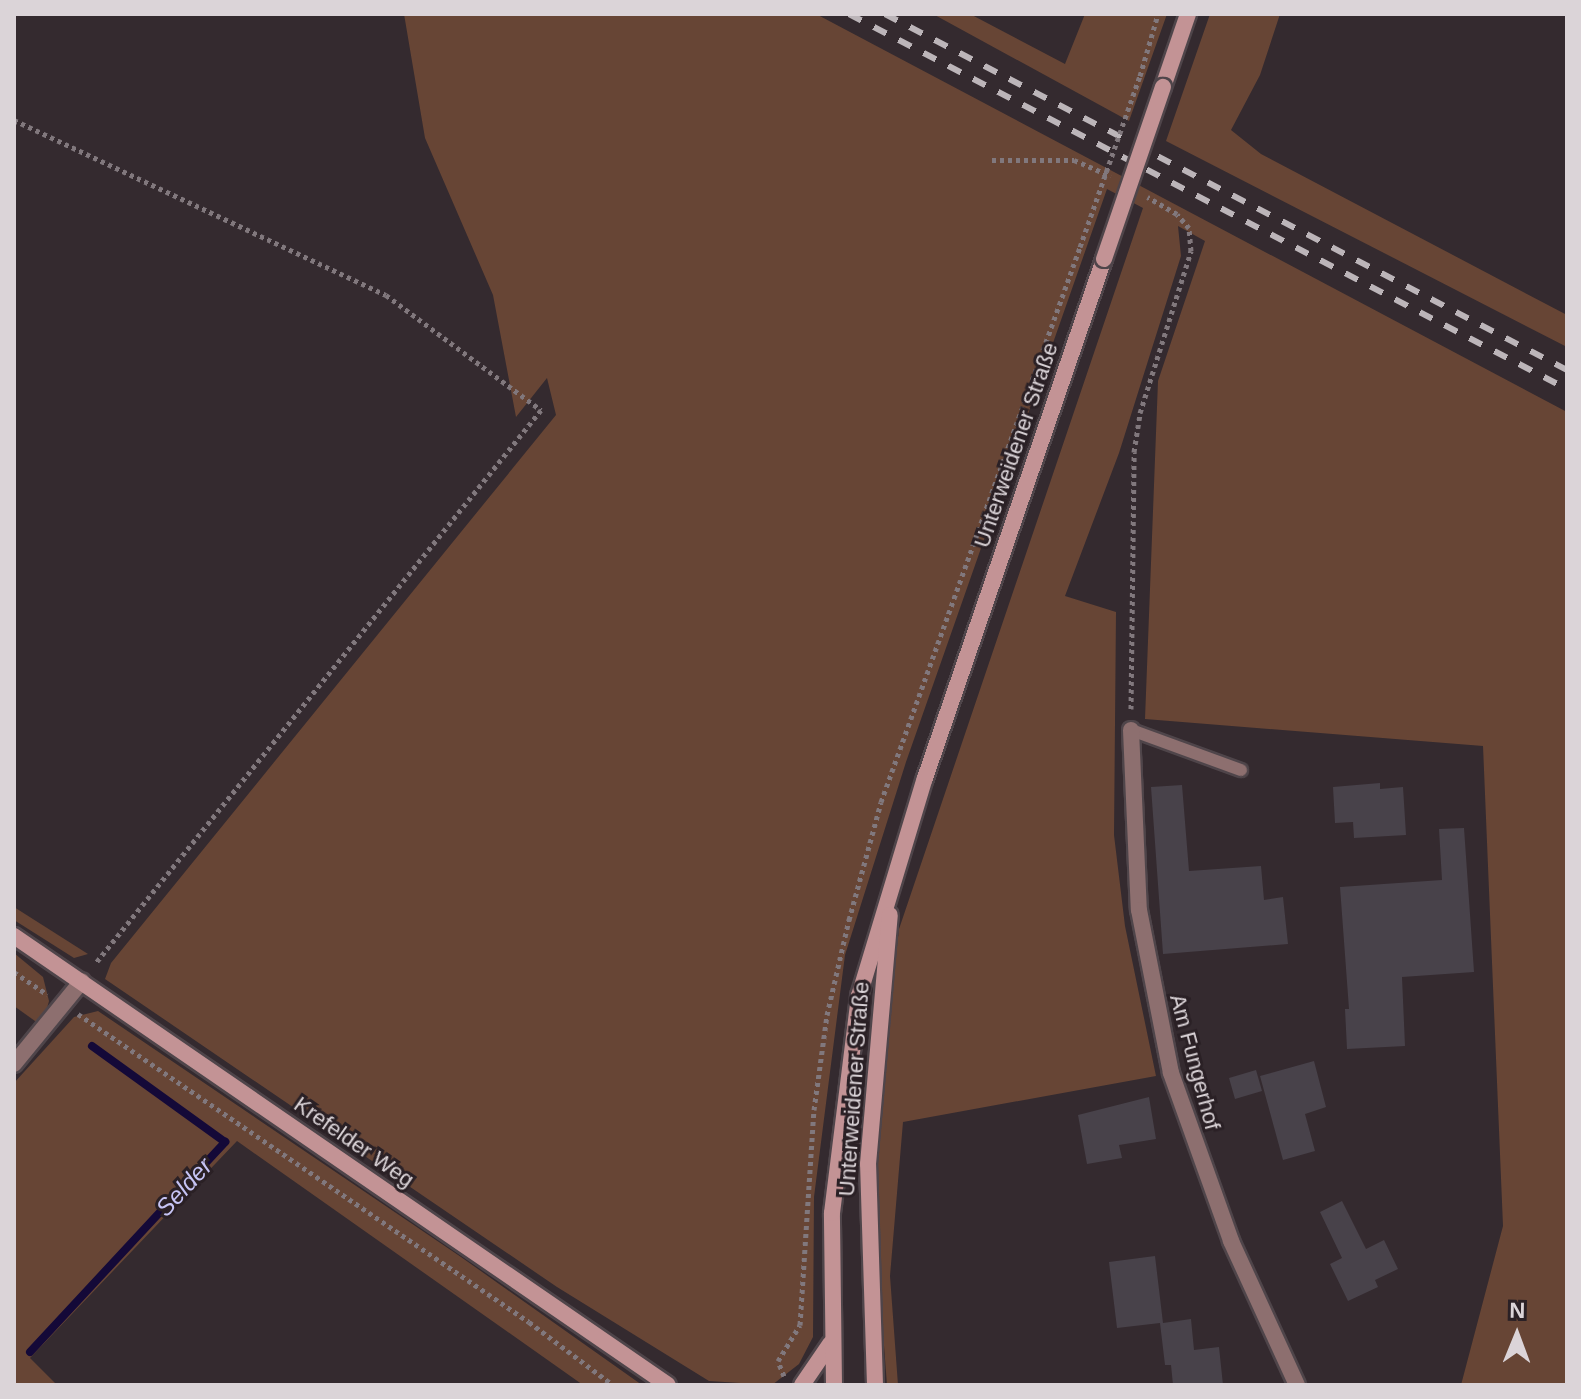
<!DOCTYPE html>
<html>
<head>
<meta charset="utf-8">
<style>
	body { margin:0 }
	#map { position:relative; width:1581px; height:1399px; overflow:hidden; background:#342a2f; font-family:Helvetica,sans-serif }
	div>[style] { position:absolute }
	[style*='--x'] { left:calc(var(--x)*1px); top:calc(var(--y)*1px); width:calc(var(--w)*1px); rotate:calc(var(--a)*1deg) }
	.green>* { inset:0; background:#674535 }
	.stream>* { height:8px; margin:-4px; padding:0 4px; transform-origin:4px; border-radius:4px; background:#140938 }
	.building>* { inset:0; background:#48424a }
	.path>* { height:5px; margin-top:-2.5px; transform-origin:0; background:repeating-linear-gradient(90deg,#81787d 0 4px,transparent 0 8px) }
	.roads { filter:drop-shadow(2px 0 #4f454a) drop-shadow(-2px 0 #4f454a) drop-shadow(0 2px #4f454a) drop-shadow(0 -2px #4f454a) }
	.lane>* { height:12px; margin:-6px; padding:0 6px; transform-origin:6px; border-radius:6px; background:#8d6f6f }
	.street>* { height:16px; margin:-8px; padding:0 8px; transform-origin:8px; border-radius:8px; background:#8d6f6f }
	.secondary>* { height:16px; margin:-8px; padding:0 8px; transform-origin:8px; border-radius:8px; background:#c39395 }
	.rail>* { height:6px; margin-top:-3px; transform-origin:0; background:repeating-linear-gradient(90deg,#bcb5b9 0 14px,transparent 0 28px) }
	.path-bridge>* { height:5px; margin-top:-2.5px; transform-origin:0; background:repeating-linear-gradient(90deg,#81787d 0 4px,transparent 0 8px) }
	.bridges { filter:drop-shadow(2px 0 #4f454a) drop-shadow(-2px 0 #4f454a) drop-shadow(0 2px #4f454a) drop-shadow(0 -2px #4f454a) }
	.secondary-bridge>* { height:16px; margin:-8px; padding:0 8px; transform-origin:8px; border-radius:8px; background:#c39395 }
	span { translate:-50% -50%; white-space:nowrap; text-align:center; line-height:1.15; -webkit-text-stroke:6px #2a2025; paint-order:stroke }
	.street-label { font-size:22px; color:#dbd4d8 }
	.water-label { font-size:24px; color:#c6c4f5; font-style:italic }
	.frame { position:absolute; inset:0; border:16px solid #dbd4d8; pointer-events:none }
	.north { position:absolute; left:1477px; top:1295px; width:80px; height:80px; -webkit-text-stroke:6px #2a2025; paint-order:stroke; rotate:1deg; font-size:22px; font-weight:700; line-height:32px; text-align:center; color:#dbd4d8 }
	.north::after { content:''; display:block; margin:auto; width:28px; height:36px; background:#dbd4d8; clip-path:polygon(50% 0,100% 100%,50% 72%,0 100%) }
</style>
</head>
<body>
<div id="map">
	<div class="green">
		<i style="clip-path:polygon(404px 14px,816px 14px,1567px 412px,1567px 1385px,1461px 1385px,1503px 1226px,1483px 746px,1145px 719px,1158px 381px,1205px 241px,1178px 226px,1181px 256px,1119px 453px,1065px 596px,1116px 612px,1114px 835px,1125px 926px,1156px 1076px,903px 1122px,890px 1276px,898px 1385px,887px 1385px,874px 1214px,879px 1103px,899px 929px,1143px 208px,1107px 189px,906px 762px,845px 955px,814px 1197px,813px 1337px,799px 1364px,772px 1385px,709px 1381px,557px 1287px,105px 979px,111px 963px,556px 415px,547px 378px,516px 417px,493px 295px,425px 138px)"></i>
		<i style="clip-path:polygon(933px 14px,970px 14px,1065px 64px,1085px 14px,1167px 14px,1129px 121px)"></i>
		<i style="clip-path:polygon(1210px 14px,1280px 14px,1260px 75px,1231px 130px,1261px 154px,1567px 315px,1567px 347px,1166px 141px)"></i>
		<i style="clip-path:polygon(14px 907px,88px 954px,74px 958px,14px 920px)"></i>
		<i style="clip-path:polygon(14px 953px,43px 977px,49px 1001px,42px 1026px,14px 1006px)"></i>
		<i style="clip-path:polygon(98px 1011px,461px 1257px,642px 1385px,583px 1385px,237px 1141px,30px 1358px,57px 1385px,14px 1385px,14px 1083px,74px 1017px)"></i>
	</div>
	<div class="stream">
		<i style="--x:30;--y:1352;--w:287;--a:-47.1"></i>
		<i style="--x:225;--y:1142;--w:164;--a:-144.2"></i>
	</div>
	<div class="building">
		<i style="clip-path:polygon(1380px 783px,1380px 789px,1403px 787px,1406px 835px,1354px 838px,1353px 822px,1335px 823px,1333px 787px)"></i>
		<i style="clip-path:polygon(1182px 785px,1189px 871px,1261px 866px,1264px 900px,1283px 897px,1288px 944px,1163px 954px,1151px 787px)"></i>
		<i style="clip-path:polygon(1464px 828px,1474px 972px,1402px 977px,1405px 1046px,1347px 1049px,1345px 1009px,1349px 1009px,1340px 887px,1442px 880px,1439px 829px)"></i>
		<i style="clip-path:polygon(1314px 1061px,1326px 1107px,1305px 1114px,1315px 1151px,1283px 1160px,1260px 1076px)"></i>
		<i style="clip-path:polygon(1256px 1070px,1262px 1091px,1235px 1099px,1229px 1078px)"></i>
		<i style="clip-path:polygon(1149px 1097px,1156px 1139px,1119px 1145px,1122px 1158px,1087px 1164px,1078px 1115px)"></i>
		<i style="clip-path:polygon(1342px 1201px,1366px 1249px,1384px 1240px,1398px 1269px,1375px 1280px,1378px 1287px,1348px 1301px,1330px 1264px,1342px 1258px,1320px 1212px)"></i>
		<i style="clip-path:polygon(1155px 1256px,1163px 1323px,1191px 1319px,1194px 1350px,1219px 1347px,1223px 1385px,1173px 1385px,1171px 1365px,1165px 1365px,1160px 1323px,1117px 1328px,1109px 1262px)"></i>
	</div>
	<div class="path">
		<i style="--x:1140;--y:76;--w:65;--a:-73.8"></i>
		<i style="--x:14;--y:120;--w:411;--a:25.2"></i>
		<i style="--x:386;--y:295;--w:193;--a:36.6"></i>
		<i style="--x:541;--y:410;--w:711;--a:128.84"></i>
		<i style="--x:992;--y:160;--w:82;--a:0"></i>
		<i style="--x:1074;--y:160;--w:40;--a:23.4"></i>
		<i style="--x:1131;--y:709;--w:257;--a:-89.3"></i>
		<i style="--x:1134;--y:452;--w:39;--a:-81"></i>
		<i style="--x:1140;--y:413;--w:170;--a:-72.5"></i>
		<i style="--x:1191;--y:251;--w:23;--a:-95"></i>
		<i style="--x:1189;--y:228;--w:18;--a:-131"></i>
		<i style="--x:1177;--y:214;--w:34;--a:-150"></i>
		<i style="--x:14;--y:972;--w:40;--a:34"></i>
		<i style="--x:78;--y:1014;--w:546;--a:34.33"></i>
		<i style="--x:529;--y:1322;--w:105;--a:36.9"></i>
		<i style="--x:784;--y:1376;--w:16;--a:-112"></i>
		<i style="--x:778;--y:1361;--w:42;--a:-58.6"></i>
		<i style="--x:800;--y:1325;--w:215;--a:-86.3"></i>
		<i style="--x:814;--y:1110;--w:96;--a:-82.2"></i>
		<i style="--x:827;--y:1015;--w:98;--a:-77"></i>
		<i style="--x:849;--y:920;--w:122;--a:-74.8"></i>
		<i style="--x:881;--y:802;--w:590;--a:-70.27"></i>
	</div>
	<div class="roads">
		<div class="lane">
			<i style="--x:1131;--y:730;--w:117;--a:20"></i>
		</div>
		<div class="street">
			<i style="--x:1131;--y:730;--w:180;--a:87.5"></i>
			<i style="--x:1139;--y:910;--w:166;--a:78.9"></i>
			<i style="--x:1171;--y:1073;--w:178;--a:70.3"></i>
			<i style="--x:1231;--y:1241;--w:158;--a:65.4"></i>
			<i style="--x:14;--y:1064;--w:107;--a:-50.7"></i>
		</div>
		<div class="secondary">
			<i style="--x:1163;--y:87;--w:77;--a:-71.1"></i>
			<i style="--x:14;--y:936;--w:793;--a:34.47"></i>
			<i style="--x:802;--y:1385;--w:50;--a:-55.7"></i>
			<i style="--x:834;--y:1385;--w:172;--a:-90.7"></i>
			<i style="--x:832;--y:1213;--w:219;--a:-82.9"></i>
			<i style="--x:859;--y:996;--w:228;--a:-73.2"></i>
			<i style="--x:925;--y:778;--w:549;--a:-70.97"></i>
			<i style="--x:875;--y:1385;--w:221;--a:-91.8"></i>
			<i style="--x:868;--y:1164;--w:250;--a:-85"></i>
		</div>
	</div>
	<div class="rail">
		<i style="--x:849;--y:14;--w:810;--a:27.58"></i>
		<i style="--x:885;--y:14;--w:769;--a:27.56"></i>
	</div>
	<div class="path-bridge">
		<i style="--x:1080;--y:247;--w:181;--a:-70.7"></i>
	</div>
	<div class="bridges">
		<div class="secondary-bridge">
			<i style="--x:1104;--y:259;--w:182;--a:-71.1"></i>
		</div>
	</div>
	<div class="street-label">
		<span style="left:1016px;top:445px;rotate:-71deg">Unterweidener Straße</span>
		<span style="left:1195px;top:1062px;rotate:75deg">Am Fungerhof</span>
		<span style="left:854px;top:1089px;rotate:-86deg">Unterweidener Straße</span>
		<span style="left:354px;top:1142px;rotate:35deg">Krefelder Weg</span>
	</div>
	<div class="water-label">
		<span style="left:184px;top:1187px;rotate:-47deg">Selder</span>
	</div>
	<div class="frame"></div>
	<div class="north">N</div>
</div>
</body>
</html>
